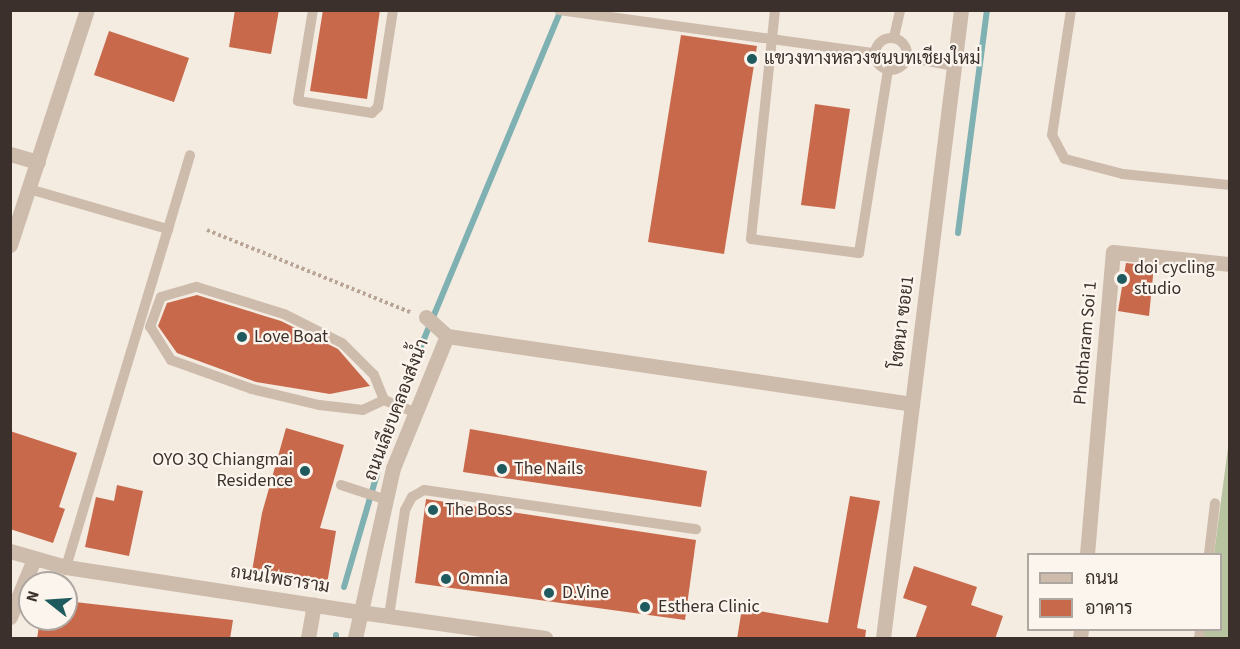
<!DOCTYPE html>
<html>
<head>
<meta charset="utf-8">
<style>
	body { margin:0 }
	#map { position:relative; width:1240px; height:649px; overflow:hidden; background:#f4ebe1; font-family:"Source Sans 3",Sarabun,sans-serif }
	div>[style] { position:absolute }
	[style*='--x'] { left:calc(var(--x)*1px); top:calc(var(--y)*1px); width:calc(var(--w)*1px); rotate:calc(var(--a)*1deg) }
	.green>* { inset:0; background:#b8c4a0 }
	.stream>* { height:6px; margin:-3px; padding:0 3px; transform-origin:3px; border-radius:3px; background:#7fb0b2 }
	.building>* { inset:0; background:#c8694b }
	.path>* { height:4px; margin-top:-2px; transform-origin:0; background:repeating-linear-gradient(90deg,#b9a596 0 3px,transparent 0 6px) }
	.service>* { height:10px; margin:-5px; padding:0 5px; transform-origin:5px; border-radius:5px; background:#cdbbac }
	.service>.ring { margin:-5px; padding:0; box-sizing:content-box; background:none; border:10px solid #cdbbac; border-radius:50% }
	.minor>* { height:15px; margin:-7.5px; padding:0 7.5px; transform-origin:7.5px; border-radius:7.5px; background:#cdbbac }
	.tertiary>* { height:15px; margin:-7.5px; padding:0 7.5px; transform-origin:7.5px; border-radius:7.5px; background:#cdbbac }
	.dots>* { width:16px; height:16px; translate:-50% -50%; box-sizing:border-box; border:3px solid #fbf5ee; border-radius:50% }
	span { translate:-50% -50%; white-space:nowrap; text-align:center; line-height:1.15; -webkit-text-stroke:4.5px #fbf5ee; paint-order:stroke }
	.poi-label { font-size:18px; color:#3b302b }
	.left { translate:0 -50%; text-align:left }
	.right { translate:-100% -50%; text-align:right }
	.street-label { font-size:18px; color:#3b302b }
	.frame { position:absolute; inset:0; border:12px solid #3b302b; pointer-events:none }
	.legend { position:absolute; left:1027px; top:553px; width:195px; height:78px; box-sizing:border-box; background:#fbf5ee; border:2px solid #aea6a0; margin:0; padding:8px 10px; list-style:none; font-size:18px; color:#3b302b }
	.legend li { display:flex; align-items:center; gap:12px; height:30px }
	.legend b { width:30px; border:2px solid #aea6a0 }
	.north { position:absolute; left:18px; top:571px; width:60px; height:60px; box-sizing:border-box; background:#fbf5ee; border:2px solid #aea6a0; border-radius:50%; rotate:287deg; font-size:16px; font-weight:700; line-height:24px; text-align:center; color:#3b302b }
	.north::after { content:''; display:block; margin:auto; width:21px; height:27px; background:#1f5a5e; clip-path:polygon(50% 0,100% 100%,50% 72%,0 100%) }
</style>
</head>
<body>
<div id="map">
	<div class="green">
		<i style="clip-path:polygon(1229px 440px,1229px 638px,1203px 638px,1204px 630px,1220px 630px,1220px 554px,1214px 554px)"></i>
	</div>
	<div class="stream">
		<i style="--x:958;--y:233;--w:225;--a:-82.6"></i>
		<i style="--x:344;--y:587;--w:196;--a:-73.7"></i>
		<i style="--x:399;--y:399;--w:421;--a:-67.4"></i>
		<i style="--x:336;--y:638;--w:3;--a:-90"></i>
	</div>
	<div class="building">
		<i style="clip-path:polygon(235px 10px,279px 10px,271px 54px,229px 47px)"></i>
		<i style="clip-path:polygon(323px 10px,380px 10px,367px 99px,310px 91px)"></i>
		<i style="clip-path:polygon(109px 31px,189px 58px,174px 102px,94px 75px)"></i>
		<i style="clip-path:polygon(681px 35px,757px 46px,724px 254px,648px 242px)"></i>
		<i style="clip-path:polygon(815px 104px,850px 109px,835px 209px,801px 205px)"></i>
		<i style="clip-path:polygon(1126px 263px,1154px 266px,1149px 316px,1118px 311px)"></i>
		<i style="clip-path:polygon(197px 295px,281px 321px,338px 349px,370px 386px,330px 394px,256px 382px,177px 353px,158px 326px,167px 303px)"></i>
		<i style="clip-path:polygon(286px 428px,344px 445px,320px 528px,336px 531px,327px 584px,252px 571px,262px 513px)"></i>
		<i style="clip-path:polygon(470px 429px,707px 471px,701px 507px,463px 472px)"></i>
		<i style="clip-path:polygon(10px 431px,77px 453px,59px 507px,65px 509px,53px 543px,10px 529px)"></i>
		<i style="clip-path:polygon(117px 485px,143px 491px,129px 556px,85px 547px,96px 497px,114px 501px)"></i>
		<i style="clip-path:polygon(850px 496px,880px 501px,857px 628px,866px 630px,865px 639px,737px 639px,742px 608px,828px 623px)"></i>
		<i style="clip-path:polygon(426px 499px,696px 540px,685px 620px,415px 583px)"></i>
		<i style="clip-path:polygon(914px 566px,977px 587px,971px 605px,1003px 616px,995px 639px,915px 639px,927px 606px,903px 598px)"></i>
		<i style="clip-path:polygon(66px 601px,233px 620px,230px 639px,37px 639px,40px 619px,66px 619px)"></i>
	</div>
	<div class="path">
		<i style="--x:207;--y:230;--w:221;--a:22"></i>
	</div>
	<div class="service">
		<i style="--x:313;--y:10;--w:92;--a:99.4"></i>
		<i style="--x:298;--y:101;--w:75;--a:9.2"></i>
		<i style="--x:372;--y:113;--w:8;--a:-45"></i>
		<i style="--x:378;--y:107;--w:98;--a:-81.2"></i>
		<i style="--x:559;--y:10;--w:318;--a:7.8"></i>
		<i style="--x:775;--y:10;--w:230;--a:96"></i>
		<i style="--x:751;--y:239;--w:109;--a:7.4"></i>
		<i style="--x:859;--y:253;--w:185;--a:-81"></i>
		<i style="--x:1071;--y:10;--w:126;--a:98.6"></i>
		<i style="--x:1052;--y:135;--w:27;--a:62"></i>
		<i style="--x:1065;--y:159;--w:60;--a:14.5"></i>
		<i style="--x:1123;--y:174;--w:108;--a:5.9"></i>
		<i style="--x:894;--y:37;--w:28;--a:-77"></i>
		<i class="ring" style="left:875px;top:38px;width:22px;height:22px"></i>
		<i style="--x:907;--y:57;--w:48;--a:10.8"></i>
		<i style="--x:29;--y:189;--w:145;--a:16.1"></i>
		<i style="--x:168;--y:229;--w:353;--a:106.8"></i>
		<i style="--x:168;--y:229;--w:77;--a:-73.4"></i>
		<i style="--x:197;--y:287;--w:91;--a:17.2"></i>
		<i style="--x:284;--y:314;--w:65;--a:26.6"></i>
		<i style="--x:342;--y:343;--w:45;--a:45"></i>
		<i style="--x:374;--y:375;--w:27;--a:68"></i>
		<i style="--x:384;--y:400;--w:23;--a:155"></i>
		<i style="--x:363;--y:410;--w:44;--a:-173.5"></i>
		<i style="--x:319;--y:405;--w:69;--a:-166.6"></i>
		<i style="--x:252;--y:389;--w:86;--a:-160.3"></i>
		<i style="--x:171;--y:360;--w:39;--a:-122"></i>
		<i style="--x:150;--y:327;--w:32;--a:-70"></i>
		<i style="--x:161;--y:297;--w:37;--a:-16"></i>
		<i style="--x:384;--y:400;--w:32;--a:22"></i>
		<i style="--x:341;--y:485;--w:45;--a:18"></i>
		<i style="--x:1209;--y:554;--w:51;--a:-83.3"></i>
		<i style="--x:389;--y:616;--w:107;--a:-81.4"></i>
		<i style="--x:405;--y:510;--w:15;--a:-62"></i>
		<i style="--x:412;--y:497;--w:14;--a:-30"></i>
		<i style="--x:424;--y:490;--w:275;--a:8.2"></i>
		<i style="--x:1199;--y:638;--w:8;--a:-83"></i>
	</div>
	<div class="minor">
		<i style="--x:10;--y:154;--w:29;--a:16"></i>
		<i style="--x:10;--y:245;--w:247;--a:-71.9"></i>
		<i style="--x:426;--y:317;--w:28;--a:42"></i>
		<i style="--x:447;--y:336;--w:470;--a:8.3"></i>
		<i style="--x:10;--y:551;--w:58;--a:15.9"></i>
		<i style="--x:66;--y:567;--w:297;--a:8.7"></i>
		<i style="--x:1087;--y:554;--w:303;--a:-85.1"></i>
		<i style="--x:1113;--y:252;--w:118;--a:5.9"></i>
		<i style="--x:10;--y:617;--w:63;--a:-67.5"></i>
		<i style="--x:308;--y:638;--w:34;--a:-80"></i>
		<i style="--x:355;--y:638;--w:174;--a:-77.4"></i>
		<i style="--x:393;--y:468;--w:143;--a:-67.8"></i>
		<i style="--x:883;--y:638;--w:633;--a:-82.92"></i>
		<i style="--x:1080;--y:638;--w:8;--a:-83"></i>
	</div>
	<div class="tertiary">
		<i style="--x:360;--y:612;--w:187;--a:8"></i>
	</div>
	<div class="dots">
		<i style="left:752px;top:59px;background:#1f5a5e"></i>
		<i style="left:1122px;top:279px;background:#1f5a5e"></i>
		<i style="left:242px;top:337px;background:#1f5a5e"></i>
		<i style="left:502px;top:469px;background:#1f5a5e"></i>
		<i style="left:305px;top:471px;background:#1f5a5e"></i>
		<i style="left:433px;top:510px;background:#1f5a5e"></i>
		<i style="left:446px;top:579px;background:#1f5a5e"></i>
		<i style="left:549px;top:593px;background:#1f5a5e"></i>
		<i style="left:645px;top:607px;background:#1f5a5e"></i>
	</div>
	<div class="poi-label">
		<span class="left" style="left:764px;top:59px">แขวงทางหลวงชนบทเชียงใหม่</span>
		<span class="left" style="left:1134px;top:279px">doi cycling<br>studio</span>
		<span class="left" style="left:254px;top:337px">Love Boat</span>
		<span class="right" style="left:293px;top:471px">OYO 3Q Chiangmai<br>Residence</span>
		<span class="left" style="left:514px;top:469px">The Nails</span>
		<span class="left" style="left:445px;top:510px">The Boss</span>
		<span class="left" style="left:458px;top:579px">Omnia</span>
		<span class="left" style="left:562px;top:593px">D.Vine</span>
		<span class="left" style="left:658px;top:607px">Esthera Clinic</span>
	</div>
	<div class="street-label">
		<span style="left:903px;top:322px;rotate:-83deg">โชตนา ซอย1</span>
		<span style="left:1086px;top:343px;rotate:-85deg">Photharam Soi 1</span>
		<span style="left:397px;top:410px;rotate:-69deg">ถนนเลียบคลองส่งน้ำ</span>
		<span style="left:280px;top:580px;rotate:9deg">ถนนโพธาราม</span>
	</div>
	<div class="frame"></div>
	<ul class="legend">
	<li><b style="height:8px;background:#cdbbac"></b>ถนน</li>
	<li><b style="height:16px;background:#c8694b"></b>อาคาร</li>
	</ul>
	<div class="north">N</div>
</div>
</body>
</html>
